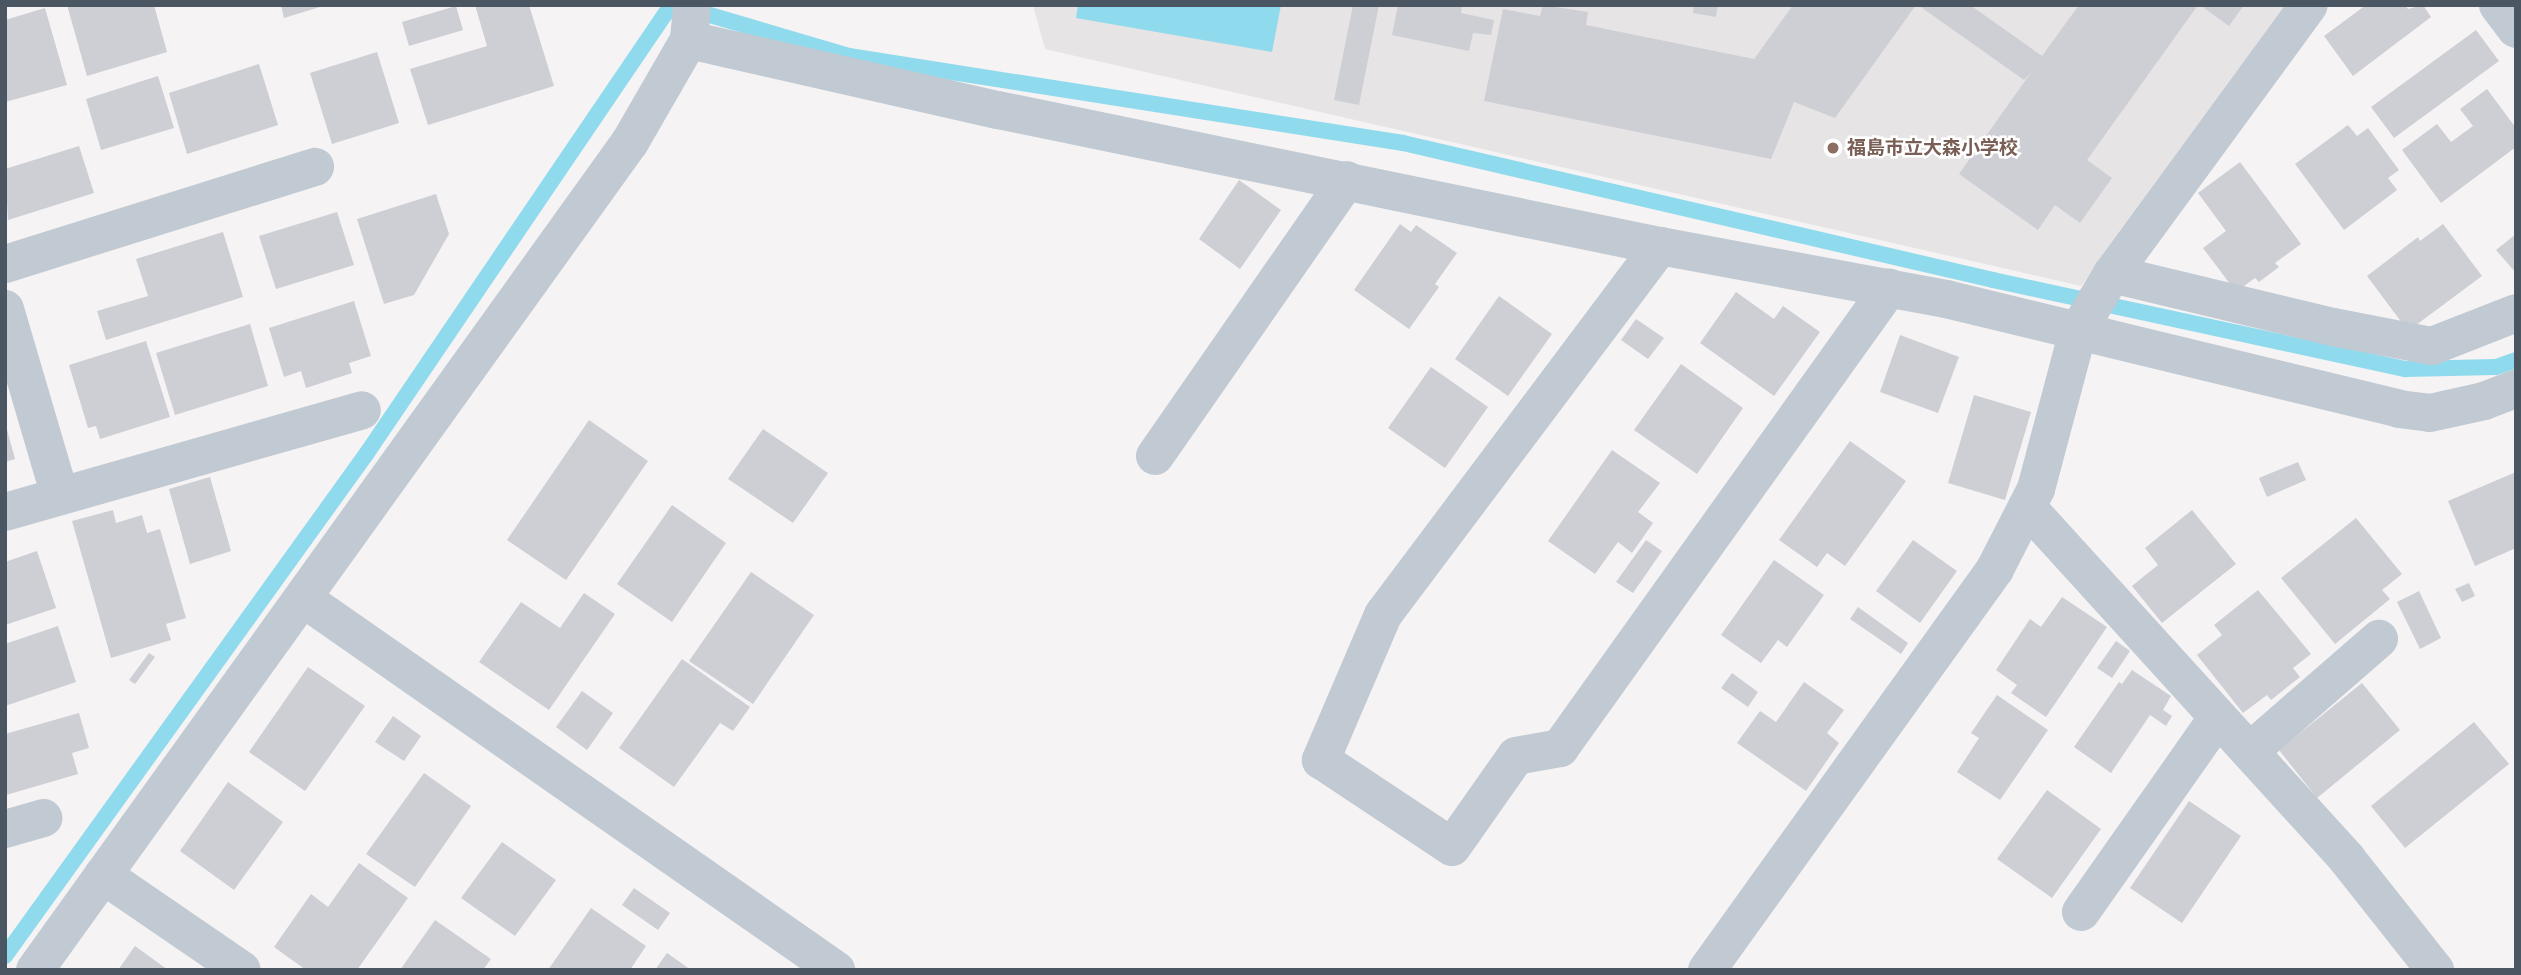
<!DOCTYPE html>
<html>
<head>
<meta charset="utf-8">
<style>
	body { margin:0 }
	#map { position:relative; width:2521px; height:975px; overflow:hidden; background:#f5f3f3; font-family:Roboto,"Noto Sans JP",sans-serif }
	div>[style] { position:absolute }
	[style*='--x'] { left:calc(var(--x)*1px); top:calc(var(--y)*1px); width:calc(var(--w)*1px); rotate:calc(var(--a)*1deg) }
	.education>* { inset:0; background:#e6e4e5 }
	.water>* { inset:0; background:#90daee }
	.stream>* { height:16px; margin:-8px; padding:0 8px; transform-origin:8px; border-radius:8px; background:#90daee }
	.building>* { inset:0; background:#cdcfd5 }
	.minor>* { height:38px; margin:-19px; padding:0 19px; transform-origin:19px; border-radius:19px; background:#c1cad2 }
	.dots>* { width:19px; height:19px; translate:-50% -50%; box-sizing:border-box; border:4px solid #fff; border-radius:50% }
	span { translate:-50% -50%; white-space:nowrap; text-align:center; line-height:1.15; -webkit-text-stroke:5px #fff; paint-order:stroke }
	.education-label { font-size:19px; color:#785e54; font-weight:700 }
	.left { translate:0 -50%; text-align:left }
	.frame { position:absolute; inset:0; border:7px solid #4a5661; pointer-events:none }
</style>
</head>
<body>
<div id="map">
	<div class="education">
		<i style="clip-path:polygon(1033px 5px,2296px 5px,2081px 286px,1045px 49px)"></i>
	</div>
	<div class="water">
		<i style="clip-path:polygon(1078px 5px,1281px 5px,1272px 52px,1076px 18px)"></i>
	</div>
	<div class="stream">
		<i style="--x:5;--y:956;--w:620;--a:-54.26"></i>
		<i style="--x:367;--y:453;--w:534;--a:-55.83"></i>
		<i style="--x:667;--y:11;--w:36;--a:3"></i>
		<i style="--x:703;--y:13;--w:152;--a:16.4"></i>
		<i style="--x:849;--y:56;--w:561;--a:8.92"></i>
		<i style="--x:1403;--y:143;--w:606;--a:13.07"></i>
		<i style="--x:1993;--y:280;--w:422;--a:12.2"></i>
		<i style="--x:2405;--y:369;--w:91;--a:-1.3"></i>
		<i style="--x:2496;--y:367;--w:21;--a:-19"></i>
	</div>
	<div class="building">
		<i style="clip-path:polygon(67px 5px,154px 5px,167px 52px,87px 76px)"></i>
		<i style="clip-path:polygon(281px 5px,323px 5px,323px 6px,284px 18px)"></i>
		<i style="clip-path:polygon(475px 5px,529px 5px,554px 86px,428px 125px,410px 69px,487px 46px)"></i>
		<i style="clip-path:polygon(1353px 5px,1379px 5px,1359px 105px,1334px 100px)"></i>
		<i style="clip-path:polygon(1398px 5px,1462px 5px,1461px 13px,1494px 20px,1491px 35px,1473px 33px,1469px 51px,1392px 35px)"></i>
		<i style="clip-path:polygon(1543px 5px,1588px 12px,1586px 25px,1754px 59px,1793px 5px,1916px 5px,1835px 118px,1794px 102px,1771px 159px,1484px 101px,1503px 9px,1540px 16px)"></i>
		<i style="clip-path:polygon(1694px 5px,1718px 5px,1716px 17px,1693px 13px)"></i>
		<i style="clip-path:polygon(1918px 5px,1970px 5px,2042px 56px,2079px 5px,2198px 5px,2087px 160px,2112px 178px,2080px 223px,2055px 205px,2038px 230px,1959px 174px,2032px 71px,2024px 80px)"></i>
		<i style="clip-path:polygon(2200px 5px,2244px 5px,2229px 26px)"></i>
		<i style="clip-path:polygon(2366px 5px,2405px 5px,2408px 9px,2423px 5px,2431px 17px,2353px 76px,2324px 36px)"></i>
		<i style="clip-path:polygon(456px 6px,463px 30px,409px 46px,402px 22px)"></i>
		<i style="clip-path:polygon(45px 8px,67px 85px,5px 102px,5px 20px)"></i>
		<i style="clip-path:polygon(2476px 30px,2499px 61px,2394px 138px,2371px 107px)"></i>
		<i style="clip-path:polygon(377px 52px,399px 123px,332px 144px,310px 73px)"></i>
		<i style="clip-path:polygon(259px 64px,278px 125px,187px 154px,169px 93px)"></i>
		<i style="clip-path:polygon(158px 76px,174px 128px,101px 150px,86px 99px)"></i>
		<i style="clip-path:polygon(2487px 89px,2516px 128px,2516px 147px,2441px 203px,2402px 150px,2437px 124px,2451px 142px,2473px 126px,2460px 109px)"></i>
		<i style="clip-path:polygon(2348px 125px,2357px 136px,2368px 128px,2399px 170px,2388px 178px,2397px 190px,2344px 230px,2295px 164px)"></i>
		<i style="clip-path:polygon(79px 146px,94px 193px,8px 220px,5px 169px)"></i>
		<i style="clip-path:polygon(2240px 162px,2301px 244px,2275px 263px,2279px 267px,2259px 282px,2255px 278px,2236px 292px,2203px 248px,2226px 231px,2198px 193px)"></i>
		<i style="clip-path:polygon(1239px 180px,1281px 210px,1240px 269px,1199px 239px)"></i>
		<i style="clip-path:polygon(436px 194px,449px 234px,414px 295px,384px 304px,357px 219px)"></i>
		<i style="clip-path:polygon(337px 212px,354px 265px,276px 289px,259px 236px)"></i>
		<i style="clip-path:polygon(1400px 224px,1411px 232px,1416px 225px,1457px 253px,1435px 284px,1439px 287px,1409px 329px,1354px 290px)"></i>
		<i style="clip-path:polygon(2443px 224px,2482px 276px,2408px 331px,2367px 276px,2418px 237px,2420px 241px)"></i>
		<i style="clip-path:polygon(223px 232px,243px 297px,106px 340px,97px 311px,148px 296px,136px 259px)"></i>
		<i style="clip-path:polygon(2516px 234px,2516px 273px,2496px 250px)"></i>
		<i style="clip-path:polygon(1736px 292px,1774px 319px,1783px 306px,1820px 332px,1774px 396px,1700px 343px)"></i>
		<i style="clip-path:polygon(1499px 296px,1552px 334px,1508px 396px,1455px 359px)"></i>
		<i style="clip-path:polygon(354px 301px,371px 356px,349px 363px,352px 373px,306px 388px,301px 371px,284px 377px,269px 328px)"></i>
		<i style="clip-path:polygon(1636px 319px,1664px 338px,1648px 359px,1621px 340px)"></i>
		<i style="clip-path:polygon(250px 324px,268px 386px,175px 415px,156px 353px)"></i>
		<i style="clip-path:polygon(1900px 335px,1959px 357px,1938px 413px,1880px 392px)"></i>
		<i style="clip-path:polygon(146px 341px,170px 417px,100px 439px,96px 426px,88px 428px,69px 365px)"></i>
		<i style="clip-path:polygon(1681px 364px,1743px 408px,1697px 474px,1634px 430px)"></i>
		<i style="clip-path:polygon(1431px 367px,1488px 407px,1445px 468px,1388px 428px)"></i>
		<i style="clip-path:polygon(1974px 395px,2031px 412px,2005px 500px,1948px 483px)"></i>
		<i style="clip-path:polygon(589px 420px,648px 461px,566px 580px,507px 540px)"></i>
		<i style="clip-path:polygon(6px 426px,15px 459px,5px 462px,5px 427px)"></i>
		<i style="clip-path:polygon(763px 429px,828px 473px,793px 523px,728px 479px)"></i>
		<i style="clip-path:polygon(1850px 441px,1906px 481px,1845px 566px,1827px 553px,1817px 567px,1779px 540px)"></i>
		<i style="clip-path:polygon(1612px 450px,1660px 483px,1638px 512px,1653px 523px,1632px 553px,1618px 542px,1595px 574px,1548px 541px)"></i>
		<i style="clip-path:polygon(2298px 462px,2306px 480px,2267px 497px,2259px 478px)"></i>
		<i style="clip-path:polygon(2516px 472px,2516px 548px,2475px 566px,2448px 501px)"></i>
		<i style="clip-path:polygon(210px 477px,231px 551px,190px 564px,169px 489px)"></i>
		<i style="clip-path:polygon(672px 505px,726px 543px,672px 622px,617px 584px)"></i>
		<i style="clip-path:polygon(113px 510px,116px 523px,142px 515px,147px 533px,160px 529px,186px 618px,166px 624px,171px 640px,111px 658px,72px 521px)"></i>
		<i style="clip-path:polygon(2192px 510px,2236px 564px,2162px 623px,2132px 586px,2158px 565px,2145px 548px)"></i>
		<i style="clip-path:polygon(2356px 518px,2402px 574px,2382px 590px,2390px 599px,2335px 644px,2281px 578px)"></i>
		<i style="clip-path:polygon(1646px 540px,1662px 551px,1633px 593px,1616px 582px)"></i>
		<i style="clip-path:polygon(1913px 540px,1957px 571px,1920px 623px,1876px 591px)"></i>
		<i style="clip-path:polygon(37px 551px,56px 608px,5px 625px,5px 562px)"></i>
		<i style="clip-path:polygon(1774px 560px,1824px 595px,1787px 647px,1778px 640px,1761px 663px,1721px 635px)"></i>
		<i style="clip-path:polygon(751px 572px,814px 615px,753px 704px,689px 661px)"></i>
		<i style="clip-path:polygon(2469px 583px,2475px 596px,2462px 602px,2455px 589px)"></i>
		<i style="clip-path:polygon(2258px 590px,2311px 654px,2293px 668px,2300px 677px,2271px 700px,2267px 695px,2243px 713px,2197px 655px,2222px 635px,2214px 625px)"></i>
		<i style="clip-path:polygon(2419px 591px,2441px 638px,2420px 649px,2397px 602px)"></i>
		<i style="clip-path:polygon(584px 593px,615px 614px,549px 710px,479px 662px,521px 602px,560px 628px)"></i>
		<i style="clip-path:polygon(2062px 597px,2107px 627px,2046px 717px,2011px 693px,2017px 685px,1996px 670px,2030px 619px,2041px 627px)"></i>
		<i style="clip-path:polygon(1858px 607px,1908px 643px,1901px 654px,1850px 619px)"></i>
		<i style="clip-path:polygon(58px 626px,76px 682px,5px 706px,5px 644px)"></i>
		<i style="clip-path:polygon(2116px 641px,2130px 651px,2112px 678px,2097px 668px)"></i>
		<i style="clip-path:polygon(149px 653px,155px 657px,135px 684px,129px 680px)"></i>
		<i style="clip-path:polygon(682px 659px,750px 707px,733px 731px,720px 723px,674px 787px,619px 748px)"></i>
		<i style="clip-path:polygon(308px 667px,365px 706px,305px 791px,249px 752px)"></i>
		<i style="clip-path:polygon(2132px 670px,2171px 696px,2163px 710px,2172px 716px,2166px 726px,2150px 715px,2111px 773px,2074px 747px,2119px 682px,2122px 684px)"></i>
		<i style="clip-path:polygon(1732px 673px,1758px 692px,1748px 707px,1721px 688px)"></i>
		<i style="clip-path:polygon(1804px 682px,1844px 710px,1827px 733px,1839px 743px,1806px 791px,1737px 743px,1760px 711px,1776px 722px)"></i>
		<i style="clip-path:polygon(2362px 683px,2400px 730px,2317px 798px,2279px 750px)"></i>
		<i style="clip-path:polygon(582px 691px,613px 713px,587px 750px,556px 727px)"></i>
		<i style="clip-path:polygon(1997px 695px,2048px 730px,2000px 800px,1957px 772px,1979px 738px,1971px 733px)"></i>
		<i style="clip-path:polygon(79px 713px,89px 748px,72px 753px,78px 774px,6px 795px,5px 734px)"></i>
		<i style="clip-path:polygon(393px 716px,421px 736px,404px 761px,375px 742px)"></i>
		<i style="clip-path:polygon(2474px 722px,2509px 764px,2405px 848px,2371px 806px)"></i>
		<i style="clip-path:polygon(424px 773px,471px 806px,415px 887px,366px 854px)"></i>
		<i style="clip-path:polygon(228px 782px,283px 822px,234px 890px,180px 851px)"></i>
		<i style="clip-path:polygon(2047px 790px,2101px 829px,2052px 898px,1997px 859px)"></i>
		<i style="clip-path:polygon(2189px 801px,2241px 836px,2182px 923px,2130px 888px)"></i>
		<i style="clip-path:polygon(502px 842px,556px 880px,515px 936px,461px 898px)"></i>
		<i style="clip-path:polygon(359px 863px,408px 898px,357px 970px,306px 970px,274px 947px,311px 894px,328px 907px)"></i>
		<i style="clip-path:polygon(634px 888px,670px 913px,658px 930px,622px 905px)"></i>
		<i style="clip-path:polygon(591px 908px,646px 946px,630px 970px,548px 970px)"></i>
		<i style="clip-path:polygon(435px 920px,491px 959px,483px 970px,400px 970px)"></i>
		<i style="clip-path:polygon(135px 946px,168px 970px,118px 970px)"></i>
		<i style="clip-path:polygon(667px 953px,691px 970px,655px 970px)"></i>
	</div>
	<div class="minor">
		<i style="--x:2498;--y:5;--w:30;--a:53"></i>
		<i style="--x:689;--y:40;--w:317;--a:12.8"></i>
		<i style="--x:998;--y:110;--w:676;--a:11.61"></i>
		<i style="--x:1660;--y:246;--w:291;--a:10.5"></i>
		<i style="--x:1946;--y:299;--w:466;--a:13.6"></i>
		<i style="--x:2399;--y:409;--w:31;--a:7"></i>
		<i style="--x:2430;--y:413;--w:55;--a:-12.5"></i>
		<i style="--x:2484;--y:401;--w:34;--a:-21"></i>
		<i style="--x:1660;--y:246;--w:461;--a:126.9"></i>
		<i style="--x:1383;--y:615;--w:158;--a:113.2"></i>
		<i style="--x:1321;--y:760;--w:157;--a:33.6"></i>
		<i style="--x:1452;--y:847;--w:111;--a:-54.9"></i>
		<i style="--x:1516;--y:756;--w:45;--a:-10.3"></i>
		<i style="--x:1560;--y:748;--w:566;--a:-54.43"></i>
		<i style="--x:5;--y:264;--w:325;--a:-17.4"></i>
		<i style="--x:2112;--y:274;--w:227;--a:13.5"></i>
		<i style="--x:2333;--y:327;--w:101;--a:10.9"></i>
		<i style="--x:2432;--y:346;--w:90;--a:-21.4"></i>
		<i style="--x:5;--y:309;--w:195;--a:73.6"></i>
		<i style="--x:1155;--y:456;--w:336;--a:-55.2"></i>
		<i style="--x:2027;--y:507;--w:476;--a:47.7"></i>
		<i style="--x:2347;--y:859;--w:142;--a:51.6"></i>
		<i style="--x:5;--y:512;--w:371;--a:-15.9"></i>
		<i style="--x:304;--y:599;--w:649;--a:34.89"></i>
		<i style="--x:2250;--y:751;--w:171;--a:-41"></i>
		<i style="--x:5;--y:829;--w:40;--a:-16"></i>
		<i style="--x:103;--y:875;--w:168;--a:34.4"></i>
		<i style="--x:2081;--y:912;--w:238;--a:-54.9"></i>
		<i style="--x:35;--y:970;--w:1020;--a:-54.3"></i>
		<i style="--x:630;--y:142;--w:118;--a:-60"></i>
		<i style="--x:689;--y:40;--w:35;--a:-85"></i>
		<i style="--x:1707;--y:970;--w:494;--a:-54.3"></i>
		<i style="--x:1995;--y:569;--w:90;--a:-62.9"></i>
		<i style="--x:2036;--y:489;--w:163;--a:-75.1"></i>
		<i style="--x:2078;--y:331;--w:66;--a:-59.2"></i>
		<i style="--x:2112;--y:274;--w:333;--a:-53.8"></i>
	</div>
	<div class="dots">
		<i style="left:1833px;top:148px;background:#8d6e63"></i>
	</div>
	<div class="education-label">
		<span class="left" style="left:1847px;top:148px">福島市立大森小学校</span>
	</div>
	<div class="frame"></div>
</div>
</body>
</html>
